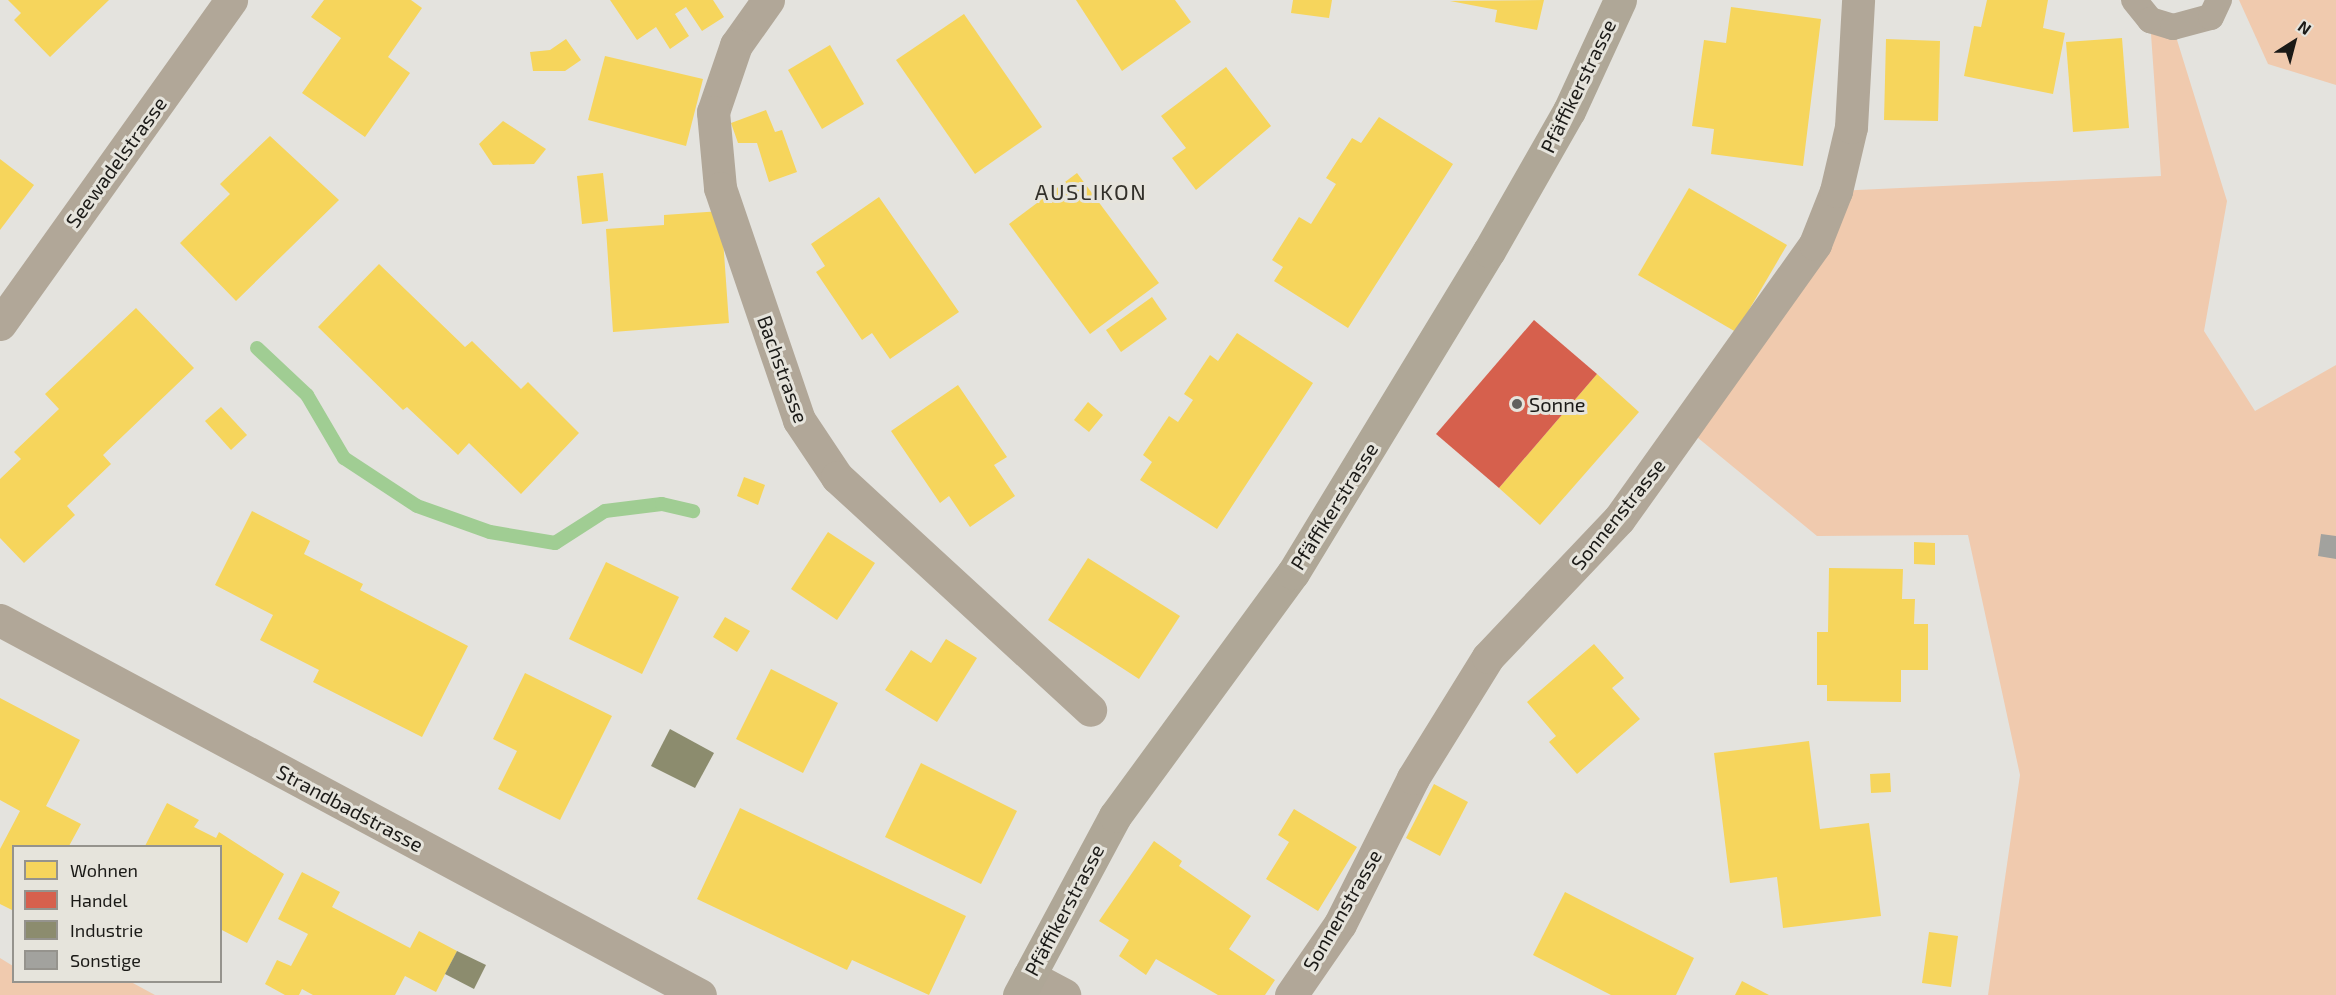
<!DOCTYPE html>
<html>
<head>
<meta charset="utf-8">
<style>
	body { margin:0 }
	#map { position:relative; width:2336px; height:995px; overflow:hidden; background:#e4e3de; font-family:"Exo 2",sans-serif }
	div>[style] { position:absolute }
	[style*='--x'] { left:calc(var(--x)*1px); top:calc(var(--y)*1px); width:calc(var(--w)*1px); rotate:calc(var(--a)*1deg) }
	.green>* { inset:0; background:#f0caae }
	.homes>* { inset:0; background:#f6d55c }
	.shops>* { inset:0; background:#d6604d }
	.industry>* { inset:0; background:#8c8c6e }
	.stream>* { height:14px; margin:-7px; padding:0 7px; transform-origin:7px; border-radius:7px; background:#a0cd93 }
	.building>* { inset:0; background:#a2a29e }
	.lane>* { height:26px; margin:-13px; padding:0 13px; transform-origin:13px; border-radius:13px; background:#b1a798 }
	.street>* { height:33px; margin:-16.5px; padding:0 16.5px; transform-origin:16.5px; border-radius:16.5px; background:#b1a798 }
	.secondary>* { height:33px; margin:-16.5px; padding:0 16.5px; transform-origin:16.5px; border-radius:16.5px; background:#afa797 }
	.dots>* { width:16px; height:16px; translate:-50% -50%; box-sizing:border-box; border:3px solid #e6e4dc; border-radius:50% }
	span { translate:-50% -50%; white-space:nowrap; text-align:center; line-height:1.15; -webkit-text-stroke:6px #e6e4dc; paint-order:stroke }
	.street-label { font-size:20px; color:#1b1a17 }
	.poi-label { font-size:20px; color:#1b1a17 }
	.left { translate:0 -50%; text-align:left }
	.quarter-label { font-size:22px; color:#33312b; letter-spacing:1.5px }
	.legend { position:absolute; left:12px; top:845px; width:210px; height:138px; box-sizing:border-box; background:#e6e4dc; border:2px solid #95938d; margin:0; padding:8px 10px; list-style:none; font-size:18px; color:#1b1a17 }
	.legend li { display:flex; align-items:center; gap:12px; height:30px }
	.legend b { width:30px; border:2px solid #95938d }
	.north { position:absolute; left:2264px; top:12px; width:60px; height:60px; -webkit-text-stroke:4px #e6e4dc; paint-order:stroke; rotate:36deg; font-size:16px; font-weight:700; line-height:24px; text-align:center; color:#1b1a17 }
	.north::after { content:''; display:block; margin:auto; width:21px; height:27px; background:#1b1a17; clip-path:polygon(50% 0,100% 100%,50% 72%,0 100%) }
</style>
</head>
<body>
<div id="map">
	<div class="green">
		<i style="clip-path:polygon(2239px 0,2336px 0,2336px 85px,2268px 64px)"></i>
		<i style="clip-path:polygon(2150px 20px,2173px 27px,2227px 201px,2204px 331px,2255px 411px,2336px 365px,2336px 995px,1988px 995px,2020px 775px,1968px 535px,1817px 536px,1686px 428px,1836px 191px,2161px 176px)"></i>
		<i style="clip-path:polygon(0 958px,13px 966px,14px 982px,131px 982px,155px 995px,0 995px)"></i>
	</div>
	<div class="homes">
		<i style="clip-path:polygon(8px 0,109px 0,50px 57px,14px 20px,21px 13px)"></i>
		<i style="clip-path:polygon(324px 0,411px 0,422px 8px,388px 57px,410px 73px,365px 137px,302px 93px,341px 38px,311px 17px)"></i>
		<i style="clip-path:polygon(610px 0,713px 0,724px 17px,702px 31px,686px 7px,675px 14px,689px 36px,670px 49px,656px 27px,637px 40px)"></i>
		<i style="clip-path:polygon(1076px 0,1175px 0,1191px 22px,1122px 71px)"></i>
		<i style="clip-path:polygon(1293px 0,1332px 0,1329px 18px,1291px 13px)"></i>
		<i style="clip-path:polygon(1544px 0,1537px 30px,1495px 22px,1497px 10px,1450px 1px)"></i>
		<i style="clip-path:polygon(1987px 0,2048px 0,2043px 28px,2065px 33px,2053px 94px,1964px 76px,1974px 26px,1981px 27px)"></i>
		<i style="clip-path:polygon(1731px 7px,1821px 19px,1803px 166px,1711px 154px,1714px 129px,1692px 126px,1704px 40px,1726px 43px)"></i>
		<i style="clip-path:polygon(964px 14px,1042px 127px,975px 174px,896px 60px)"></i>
		<i style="clip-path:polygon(2122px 38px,2129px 128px,2073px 132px,2066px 42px)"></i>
		<i style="clip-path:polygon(566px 39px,581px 60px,565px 71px,533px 71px,530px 52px,550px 50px)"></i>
		<i style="clip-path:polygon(1886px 39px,1940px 41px,1938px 121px,1884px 120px)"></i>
		<i style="clip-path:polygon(830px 45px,864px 104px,822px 129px,788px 70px)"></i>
		<i style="clip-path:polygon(605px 56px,703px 79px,686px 146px,588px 120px)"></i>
		<i style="clip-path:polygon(1226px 67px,1271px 126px,1196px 190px,1172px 158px,1186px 148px,1161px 116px)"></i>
		<i style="clip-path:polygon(766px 110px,775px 132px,782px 130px,797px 172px,769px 182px,757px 143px,738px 143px,731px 123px)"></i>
		<i style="clip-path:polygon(1379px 117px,1453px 164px,1348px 328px,1274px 281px,1283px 267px,1272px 260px,1299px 217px,1311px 224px,1336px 184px,1326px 178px,1352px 138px,1361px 143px)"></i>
		<i style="clip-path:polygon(503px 121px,546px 149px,534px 164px,493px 165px,479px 144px)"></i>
		<i style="clip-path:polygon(270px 136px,339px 200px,236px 301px,180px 243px,230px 194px,220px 184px)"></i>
		<i style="clip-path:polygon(0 159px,34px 185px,0 230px)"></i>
		<i style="clip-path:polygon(603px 173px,608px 221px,582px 224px,577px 176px)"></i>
		<i style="clip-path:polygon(1077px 173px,1159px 283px,1090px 334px,1009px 224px)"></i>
		<i style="clip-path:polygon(1689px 188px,1787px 245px,1736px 332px,1638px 275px)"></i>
		<i style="clip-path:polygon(879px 197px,959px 312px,890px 359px,872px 333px,862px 340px,816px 272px,825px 266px,811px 244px)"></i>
		<i style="clip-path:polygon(721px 211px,729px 323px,613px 332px,606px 229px,664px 225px,664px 215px)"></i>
		<i style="clip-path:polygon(379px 264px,465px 347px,472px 341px,521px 389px,528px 382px,579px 433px,521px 494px,469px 443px,458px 455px,407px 407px,403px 410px,318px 327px)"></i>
		<i style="clip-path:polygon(1152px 297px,1167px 319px,1121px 352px,1106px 330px)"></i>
		<i style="clip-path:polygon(136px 308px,194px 368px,103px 455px,111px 464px,67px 506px,75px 515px,24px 563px,0 538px,0 479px,21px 459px,14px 452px,59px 409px,45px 394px)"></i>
		<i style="clip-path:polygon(1237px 333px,1313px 383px,1217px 529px,1140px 480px,1152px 462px,1143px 455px,1169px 416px,1178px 422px,1193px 400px,1184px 394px,1210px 355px,1218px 361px)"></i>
		<i style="clip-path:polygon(1597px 374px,1639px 412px,1540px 525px,1499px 488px)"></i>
		<i style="clip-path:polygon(958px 385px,1007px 457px,994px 465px,1015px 496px,970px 527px,949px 496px,940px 503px,891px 431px)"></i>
		<i style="clip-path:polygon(1088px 402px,1103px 415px,1089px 432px,1074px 420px)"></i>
		<i style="clip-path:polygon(221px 407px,247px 435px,231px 450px,205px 421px)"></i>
		<i style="clip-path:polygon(744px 477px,765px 485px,758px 505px,737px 496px)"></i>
		<i style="clip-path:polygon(252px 511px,310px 541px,304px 554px,363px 584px,360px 590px,468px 646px,422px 737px,313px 682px,319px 670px,260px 640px,273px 615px,215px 585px)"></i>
		<i style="clip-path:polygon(828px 532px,875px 563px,837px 620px,791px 589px)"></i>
		<i style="clip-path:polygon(1914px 542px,1935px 543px,1935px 565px,1914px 564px)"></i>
		<i style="clip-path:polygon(1088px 558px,1180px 616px,1139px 679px,1048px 620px)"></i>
		<i style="clip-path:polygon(606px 562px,679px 597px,642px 674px,569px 639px)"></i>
		<i style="clip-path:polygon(1829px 568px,1903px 569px,1902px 599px,1915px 599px,1914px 624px,1928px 624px,1928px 670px,1901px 670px,1901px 702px,1827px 701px,1827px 685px,1817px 685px,1817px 632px,1828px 632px)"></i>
		<i style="clip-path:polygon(725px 617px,750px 631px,737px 652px,713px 637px)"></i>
		<i style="clip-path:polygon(946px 639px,977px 658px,937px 722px,885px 690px,911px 650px,931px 663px)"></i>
		<i style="clip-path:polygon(1594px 644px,1624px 678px,1612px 688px,1640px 719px,1577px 774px,1549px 742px,1556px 736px,1527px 702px)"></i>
		<i style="clip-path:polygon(771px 669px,838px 703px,803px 773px,736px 739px)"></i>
		<i style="clip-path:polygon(525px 673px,612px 716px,560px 820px,498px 789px,517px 751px,493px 739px)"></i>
		<i style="clip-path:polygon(0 698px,80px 740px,46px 806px,81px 824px,69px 846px,14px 846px,14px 911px,0 904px,0 849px,20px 811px,0 800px)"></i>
		<i style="clip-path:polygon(1809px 741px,1820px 829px,1869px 823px,1881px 916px,1783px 928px,1777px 877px,1730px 883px,1714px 753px)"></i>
		<i style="clip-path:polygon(921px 763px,1017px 811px,981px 884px,885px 837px)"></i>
		<i style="clip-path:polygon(1890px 773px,1891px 792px,1871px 793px,1870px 774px)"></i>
		<i style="clip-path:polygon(1434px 784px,1468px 802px,1440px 856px,1406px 838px)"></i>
		<i style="clip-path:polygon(167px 803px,199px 820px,194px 827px,216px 838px,219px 832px,284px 874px,247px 943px,220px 929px,220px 846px,145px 846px)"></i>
		<i style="clip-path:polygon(740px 808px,966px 916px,929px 995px,852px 960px,847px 970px,697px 899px)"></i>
		<i style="clip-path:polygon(1294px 809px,1357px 847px,1318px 911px,1266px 879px,1289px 842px,1278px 835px)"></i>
		<i style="clip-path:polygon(1154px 841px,1182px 861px,1179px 866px,1251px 916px,1229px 949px,1275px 980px,1265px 995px,1218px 995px,1156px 959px,1146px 975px,1119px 956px,1129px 940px,1099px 921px)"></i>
		<i style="clip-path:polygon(302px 872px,340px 892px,332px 907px,410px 948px,419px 931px,457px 951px,436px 992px,405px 976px,395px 995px,313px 995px,302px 989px,299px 995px,285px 995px,265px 984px,277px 960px,291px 966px,308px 934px,278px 919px)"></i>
		<i style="clip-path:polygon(1565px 892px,1694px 958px,1676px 995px,1611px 995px,1533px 955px)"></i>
		<i style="clip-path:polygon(1929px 932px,1958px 936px,1951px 987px,1922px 983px)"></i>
		<i style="clip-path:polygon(1742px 981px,1769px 995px,1735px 995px)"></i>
	</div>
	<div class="shops">
		<i style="clip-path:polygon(1534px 320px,1597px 374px,1499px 488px,1436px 434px)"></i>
	</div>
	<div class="industry">
		<i style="clip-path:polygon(670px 729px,714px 753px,695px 788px,651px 766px)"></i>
		<i style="clip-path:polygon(457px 951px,486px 965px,474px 989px,445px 974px)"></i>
	</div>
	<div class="stream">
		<i style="--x:257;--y:348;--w:69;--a:43.2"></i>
		<i style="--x:307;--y:395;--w:73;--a:59.6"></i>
		<i style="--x:344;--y:458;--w:87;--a:33.3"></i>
		<i style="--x:417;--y:506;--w:77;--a:19.6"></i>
		<i style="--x:490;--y:532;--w:66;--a:9.6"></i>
		<i style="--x:555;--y:543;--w:59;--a:-32.6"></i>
		<i style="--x:605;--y:511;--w:57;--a:-7"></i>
		<i style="--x:662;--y:504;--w:32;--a:13"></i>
	</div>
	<div class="building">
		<i style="clip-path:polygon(2321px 534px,2336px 536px,2336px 559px,2318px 556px)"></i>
	</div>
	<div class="lane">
		<i style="--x:2134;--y:0;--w:26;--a:51"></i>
		<i style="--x:2150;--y:20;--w:24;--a:17"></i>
		<i style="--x:2173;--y:27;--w:39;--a:-15"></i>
		<i style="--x:2211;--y:17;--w:19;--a:-65"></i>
	</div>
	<div class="street">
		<i style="--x:768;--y:0;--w:55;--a:125.4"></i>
		<i style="--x:736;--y:45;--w:71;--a:108.9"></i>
		<i style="--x:713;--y:112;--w:76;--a:84.7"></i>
		<i style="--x:720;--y:188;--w:245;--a:71.2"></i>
		<i style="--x:799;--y:420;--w:69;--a:56.3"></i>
		<i style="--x:837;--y:477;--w:344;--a:42.6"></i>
		<i style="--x:0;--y:324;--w:398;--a:-54.5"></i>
		<i style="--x:0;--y:620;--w:794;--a:28.18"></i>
		<i style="--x:1029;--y:976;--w:40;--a:28"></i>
		<i style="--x:1291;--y:995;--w:86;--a:-55.4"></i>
		<i style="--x:1340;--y:924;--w:163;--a:-63.4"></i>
		<i style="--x:1413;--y:778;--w:142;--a:-58.2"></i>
		<i style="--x:1488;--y:657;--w:190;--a:-46.5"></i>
		<i style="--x:1619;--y:519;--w:338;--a:-54.5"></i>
		<i style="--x:1815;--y:244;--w:57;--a:-68.4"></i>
		<i style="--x:1836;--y:191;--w:66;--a:-76.8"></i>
		<i style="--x:1851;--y:127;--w:127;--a:-86.8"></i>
	</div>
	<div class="secondary">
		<i style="--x:1019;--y:995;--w:203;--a:-61.8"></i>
		<i style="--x:1115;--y:816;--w:301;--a:-53.8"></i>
		<i style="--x:1293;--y:573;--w:377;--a:-58.7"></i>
		<i style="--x:1489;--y:251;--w:161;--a:-60.3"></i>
		<i style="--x:1569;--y:111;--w:122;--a:-65.3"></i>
	</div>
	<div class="dots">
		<i style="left:1517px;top:404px;background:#61605d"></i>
	</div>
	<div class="street-label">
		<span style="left:1578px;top:86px;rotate:-64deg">Pfäffikerstrasse</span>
		<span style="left:116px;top:162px;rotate:-54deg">Seewadelstrasse</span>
		<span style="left:783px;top:369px;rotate:70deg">Bachstrasse</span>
		<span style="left:1334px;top:506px;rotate:-58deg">Pfäffikerstrasse</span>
		<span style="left:1618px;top:514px;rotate:-51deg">Sonnenstrasse</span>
		<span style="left:350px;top:808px;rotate:28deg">Strandbadstrasse</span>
		<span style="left:1064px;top:910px;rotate:-62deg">Pfäffikerstrasse</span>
		<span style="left:1342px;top:910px;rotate:-60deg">Sonnenstrasse</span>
	</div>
	<div class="poi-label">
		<span class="left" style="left:1529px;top:404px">Sonne</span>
	</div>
	<div class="quarter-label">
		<span style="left:1091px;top:192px">AUSLIKON</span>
	</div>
	<ul class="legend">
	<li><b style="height:16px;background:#f6d55c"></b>Wohnen</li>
	<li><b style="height:16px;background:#d6604d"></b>Handel</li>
	<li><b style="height:16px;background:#8c8c6e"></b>Industrie</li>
	<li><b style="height:16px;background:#a2a29e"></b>Sonstige</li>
	</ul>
	<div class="north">N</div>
</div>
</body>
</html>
